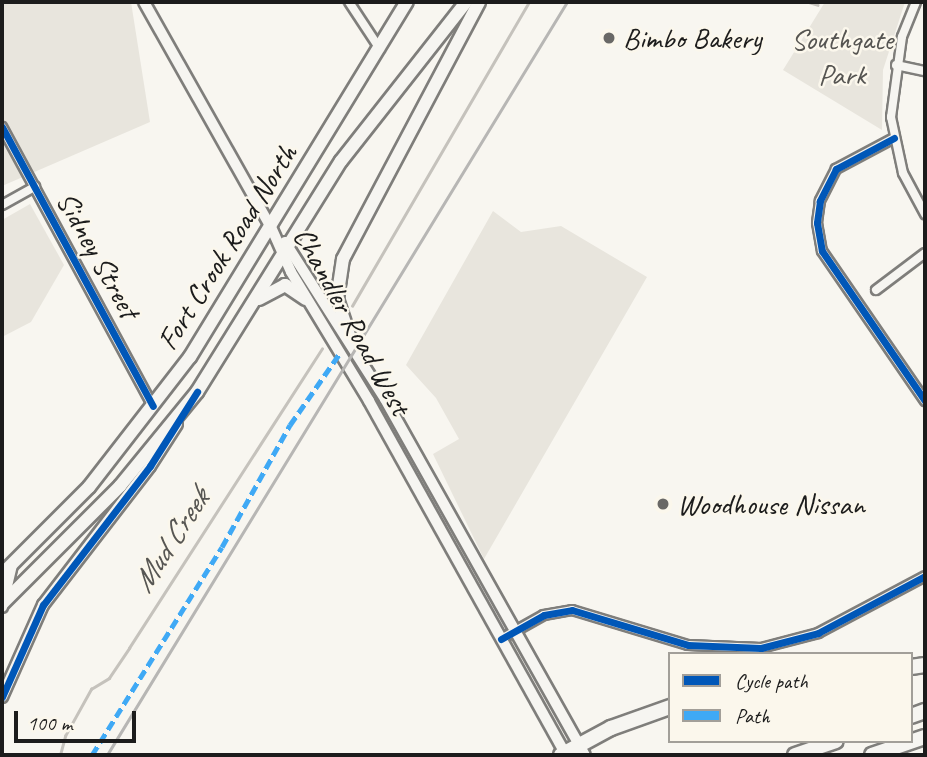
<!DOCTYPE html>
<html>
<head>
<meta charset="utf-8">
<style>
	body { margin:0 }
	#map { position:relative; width:927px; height:757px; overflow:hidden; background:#f8f6f0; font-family:Caveat,sans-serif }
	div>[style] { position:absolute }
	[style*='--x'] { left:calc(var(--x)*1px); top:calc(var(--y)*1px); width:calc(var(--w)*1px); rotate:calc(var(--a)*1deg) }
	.green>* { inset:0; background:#e8e5dd }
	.stream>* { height:2.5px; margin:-1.25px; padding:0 1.25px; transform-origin:1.25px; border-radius:1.25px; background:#c5c2bc }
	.roads { filter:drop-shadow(2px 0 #7f7e7b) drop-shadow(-2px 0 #7f7e7b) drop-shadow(0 2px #7f7e7b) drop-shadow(0 -2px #7f7e7b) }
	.street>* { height:8px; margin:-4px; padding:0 4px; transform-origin:4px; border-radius:4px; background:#f6f5f1 }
	.secondary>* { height:10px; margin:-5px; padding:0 5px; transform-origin:5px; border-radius:5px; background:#f6f5f1 }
	.primary>* { height:12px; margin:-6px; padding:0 6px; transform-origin:6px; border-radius:6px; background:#f6f5f1 }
	.highway>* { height:14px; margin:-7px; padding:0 7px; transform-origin:7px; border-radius:7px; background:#f6f5f1 }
	.rail>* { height:2.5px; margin:-1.25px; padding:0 1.25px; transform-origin:1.25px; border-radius:1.25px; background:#b7b6b4 }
	.quiet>* { height:5px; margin-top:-2.5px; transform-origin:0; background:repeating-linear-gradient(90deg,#3fa9f5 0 10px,transparent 0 15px) }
	.cycleway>* { height:7px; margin:-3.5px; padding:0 3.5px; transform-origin:3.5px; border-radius:3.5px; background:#0057b8 }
	.dots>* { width:19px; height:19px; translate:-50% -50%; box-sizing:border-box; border:4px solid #fbf7ec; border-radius:50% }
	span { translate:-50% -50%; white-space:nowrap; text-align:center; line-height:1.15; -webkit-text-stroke:5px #fbf7ec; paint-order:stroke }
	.poi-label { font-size:30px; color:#1c1c1c }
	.left { translate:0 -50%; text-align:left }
	.park-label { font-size:30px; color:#555451 }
	.street-label { font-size:30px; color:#1c1c1c }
	.water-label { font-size:32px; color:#575653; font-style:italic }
	.frame { position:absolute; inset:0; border:4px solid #1c1c1c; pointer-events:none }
	.legend { position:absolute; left:668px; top:652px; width:245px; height:91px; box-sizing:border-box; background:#fbf7ec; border:2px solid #a29f99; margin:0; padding:9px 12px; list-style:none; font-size:21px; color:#1c1c1c }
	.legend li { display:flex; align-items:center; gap:14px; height:35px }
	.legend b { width:35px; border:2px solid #a29f99 }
	.scale { position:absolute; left:14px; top:711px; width:122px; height:32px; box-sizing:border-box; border:4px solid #1c1c1c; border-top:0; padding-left:9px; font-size:21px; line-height:24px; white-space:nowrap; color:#1c1c1c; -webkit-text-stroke:5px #fbf7ec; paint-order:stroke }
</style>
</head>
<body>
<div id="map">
	<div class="green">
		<i style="clip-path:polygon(2px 2px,131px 2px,150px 122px,2px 186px)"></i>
		<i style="clip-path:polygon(825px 2px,905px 2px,883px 70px,882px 130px,783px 70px)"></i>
		<i style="clip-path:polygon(30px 204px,64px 265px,31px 322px,2px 337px,2px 220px)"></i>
		<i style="clip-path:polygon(493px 211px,521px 232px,561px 226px,647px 277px,484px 559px,433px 454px,459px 439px,436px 398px,406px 365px)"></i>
	</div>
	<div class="stream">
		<i style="--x:809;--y:2;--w:9;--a:18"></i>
		<i style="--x:352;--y:306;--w:352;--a:-59.8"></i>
		<i style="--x:60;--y:755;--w:20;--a:-75"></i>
		<i style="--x:65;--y:736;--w:54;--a:-61"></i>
		<i style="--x:91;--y:689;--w:21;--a:-31"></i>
		<i style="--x:109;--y:678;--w:36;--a:-56"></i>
		<i style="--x:129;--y:648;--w:356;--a:-57.2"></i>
	</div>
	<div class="roads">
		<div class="street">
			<i style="--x:349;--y:2;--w:56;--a:56.6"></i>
			<i style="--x:916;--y:2;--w:38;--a:112"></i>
			<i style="--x:902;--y:37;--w:81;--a:97.8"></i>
			<i style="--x:891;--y:117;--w:57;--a:77.9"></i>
			<i style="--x:903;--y:173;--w:47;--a:61.8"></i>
			<i style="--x:896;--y:65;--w:30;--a:12"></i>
			<i style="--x:2;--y:127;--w:317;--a:61.6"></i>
			<i style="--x:894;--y:138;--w:66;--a:151.9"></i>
			<i style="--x:836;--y:169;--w:36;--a:117"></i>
			<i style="--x:820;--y:201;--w:22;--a:98"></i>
			<i style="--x:817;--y:223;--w:28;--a:80"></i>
			<i style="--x:822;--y:251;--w:182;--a:55.5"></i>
			<i style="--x:2;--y:205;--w:38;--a:-29"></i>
			<i style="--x:876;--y:290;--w:61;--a:-37.1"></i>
			<i style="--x:501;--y:639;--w:49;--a:-29.2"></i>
			<i style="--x:544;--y:615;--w:28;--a:-10"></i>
			<i style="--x:572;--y:610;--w:121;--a:16.8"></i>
			<i style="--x:688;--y:645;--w:73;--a:2.4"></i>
			<i style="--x:761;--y:648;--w:59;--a:-14.7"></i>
			<i style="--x:818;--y:633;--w:121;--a:-28"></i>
		</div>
		<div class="secondary">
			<i style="--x:144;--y:2;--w:258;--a:60.6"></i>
			<i style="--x:271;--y:227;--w:49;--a:66"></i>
			<i style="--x:291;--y:272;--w:151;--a:58.8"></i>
			<i style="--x:369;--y:401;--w:405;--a:60.9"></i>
			<i style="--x:285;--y:242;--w:186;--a:57.5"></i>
			<i style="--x:385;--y:399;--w:408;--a:60.7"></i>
			<i style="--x:2;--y:607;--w:43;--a:-76.6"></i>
			<i style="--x:2;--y:697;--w:101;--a:-66"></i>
			<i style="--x:43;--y:605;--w:175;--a:-52.4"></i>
			<i style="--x:150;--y:466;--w:50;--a:-57.3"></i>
		</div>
		<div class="primary">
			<i style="--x:259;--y:299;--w:30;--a:-28"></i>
			<i style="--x:285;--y:285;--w:25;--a:34"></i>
			<i style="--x:352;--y:344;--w:47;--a:-108.4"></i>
			<i style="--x:337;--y:299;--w:40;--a:-81.5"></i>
			<i style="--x:343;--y:259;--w:291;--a:-62.1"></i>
			<i style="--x:2;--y:574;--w:123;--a:-45"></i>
			<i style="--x:89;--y:487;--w:165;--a:-52.2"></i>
			<i style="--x:190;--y:357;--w:416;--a:-58.6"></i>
			<i style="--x:2;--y:604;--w:167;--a:-45"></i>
			<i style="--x:120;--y:486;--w:122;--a:-50.7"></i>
			<i style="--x:197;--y:392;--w:272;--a:-58.1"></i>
			<i style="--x:341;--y:161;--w:202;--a:-51.8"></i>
		</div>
		<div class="highway">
			<i style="--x:911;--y:667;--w:14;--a:-8"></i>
			<i style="--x:911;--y:716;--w:15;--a:-20"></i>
			<i style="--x:561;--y:755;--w:57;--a:-28.4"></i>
			<i style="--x:611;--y:728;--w:63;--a:-19.6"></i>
			<i style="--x:795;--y:755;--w:43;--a:-18.9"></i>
			<i style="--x:872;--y:755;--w:56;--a:-18.8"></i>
		</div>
	</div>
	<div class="rail">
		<i style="--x:107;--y:755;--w:882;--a:-58.58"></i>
	</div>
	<div class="quiet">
		<i style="--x:92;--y:755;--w:245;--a:-58"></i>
		<i style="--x:222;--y:547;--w:140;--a:-60.9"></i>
		<i style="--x:290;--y:425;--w:88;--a:-55.2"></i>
	</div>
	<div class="cycleway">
		<i style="--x:2;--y:127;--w:317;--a:61.6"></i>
		<i style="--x:894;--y:138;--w:66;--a:151.9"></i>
		<i style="--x:836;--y:169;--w:36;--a:117"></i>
		<i style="--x:820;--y:201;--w:22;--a:98"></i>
		<i style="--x:817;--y:223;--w:28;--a:80"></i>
		<i style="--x:822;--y:251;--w:182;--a:55.5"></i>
		<i style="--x:501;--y:639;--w:49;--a:-29.2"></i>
		<i style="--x:544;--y:615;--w:28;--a:-10"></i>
		<i style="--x:572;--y:610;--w:121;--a:16.8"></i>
		<i style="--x:688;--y:645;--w:73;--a:2.4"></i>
		<i style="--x:761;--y:648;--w:59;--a:-14.7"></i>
		<i style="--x:818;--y:633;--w:121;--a:-28"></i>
		<i style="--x:2;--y:697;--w:101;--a:-66"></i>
		<i style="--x:43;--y:605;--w:175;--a:-52.4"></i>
		<i style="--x:150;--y:466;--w:88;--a:-57.6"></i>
	</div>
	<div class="dots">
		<i style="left:609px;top:38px;background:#696866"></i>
		<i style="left:663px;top:504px;background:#696866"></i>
	</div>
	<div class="poi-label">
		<span class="left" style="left:623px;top:38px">Bimbo Bakery</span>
		<span class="left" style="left:677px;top:504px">Woodhouse Nissan</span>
	</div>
	<div class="park-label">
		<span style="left:842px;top:56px">Southgate<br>Park</span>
	</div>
	<div class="street-label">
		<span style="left:227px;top:247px;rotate:-58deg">Fort Crook Road North</span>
		<span style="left:98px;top:255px;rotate:61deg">Sidney Street</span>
		<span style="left:352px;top:321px;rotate:61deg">Chandler Road West</span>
	</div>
	<div class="water-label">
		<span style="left:171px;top:541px;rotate:-57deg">Mud Creek</span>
	</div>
	<div class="frame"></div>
	<ul class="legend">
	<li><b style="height:9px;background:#0057b8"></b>Cycle path</li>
	<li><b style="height:9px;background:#3fa9f5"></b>Path</li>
	</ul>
	<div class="scale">100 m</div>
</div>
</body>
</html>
